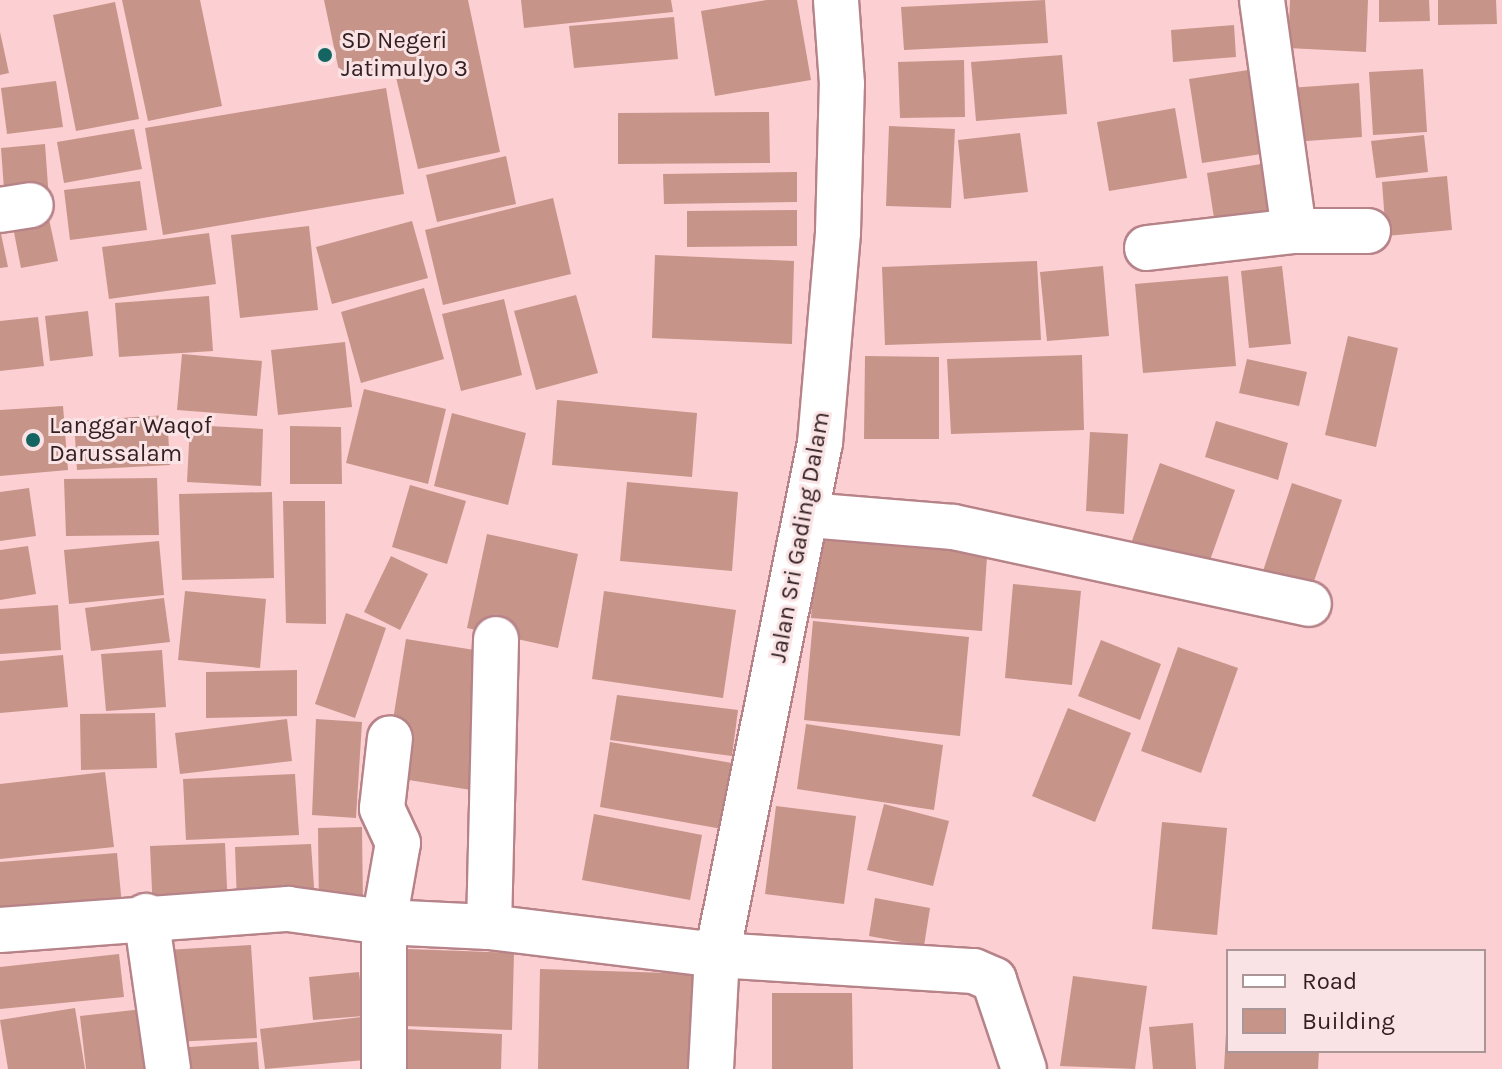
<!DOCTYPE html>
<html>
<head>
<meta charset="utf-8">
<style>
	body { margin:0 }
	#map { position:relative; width:1502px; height:1069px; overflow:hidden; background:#fccfd3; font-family:Karla,sans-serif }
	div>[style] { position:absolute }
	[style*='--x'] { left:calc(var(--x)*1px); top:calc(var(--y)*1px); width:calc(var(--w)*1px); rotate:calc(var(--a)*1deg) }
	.building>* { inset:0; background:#c69488 }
	.roads { filter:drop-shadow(2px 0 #b68388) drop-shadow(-2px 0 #b68388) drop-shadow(0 2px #b68388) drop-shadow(0 -2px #b68388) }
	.street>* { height:44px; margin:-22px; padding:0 22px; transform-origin:22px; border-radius:22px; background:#fff }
	.dots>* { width:22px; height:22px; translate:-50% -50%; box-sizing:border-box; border:4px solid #fae3e5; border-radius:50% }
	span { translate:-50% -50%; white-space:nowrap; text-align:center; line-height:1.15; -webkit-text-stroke:6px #fae3e5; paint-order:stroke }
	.poi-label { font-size:24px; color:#331f21 }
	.left { translate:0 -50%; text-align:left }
	.street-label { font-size:24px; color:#331f21 }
	.legend { position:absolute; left:1226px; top:949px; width:260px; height:104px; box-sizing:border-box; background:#fae3e5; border:2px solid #aa9597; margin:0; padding:10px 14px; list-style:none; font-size:24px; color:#331f21 }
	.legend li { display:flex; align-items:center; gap:16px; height:40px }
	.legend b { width:40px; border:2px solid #aa9597 }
</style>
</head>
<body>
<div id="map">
	<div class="building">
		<i style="clip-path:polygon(122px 0,200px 0,222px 106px,148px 121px)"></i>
		<i style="clip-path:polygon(324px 0,468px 0,500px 152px,418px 169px,394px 69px,340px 76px)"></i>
		<i style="clip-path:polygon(521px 0,671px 0,673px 12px,524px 28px)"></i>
		<i style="clip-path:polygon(767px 0,797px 0,811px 80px,715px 96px,701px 11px)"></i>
		<i style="clip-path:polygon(1045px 0,1048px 43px,904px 50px,901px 7px)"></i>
		<i style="clip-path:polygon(1290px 0,1368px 0,1366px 52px,1288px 48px)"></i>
		<i style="clip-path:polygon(1379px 0,1429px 0,1430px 21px,1379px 22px)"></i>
		<i style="clip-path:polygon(1438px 0,1496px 0,1497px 24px,1438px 25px)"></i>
		<i style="clip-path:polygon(115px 2px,139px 119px,76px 131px,53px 15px)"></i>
		<i style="clip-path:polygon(674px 17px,678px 59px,574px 68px,569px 26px)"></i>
		<i style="clip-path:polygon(1234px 25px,1236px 57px,1173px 62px,1171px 30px)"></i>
		<i style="clip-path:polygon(0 32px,9px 73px,0 75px)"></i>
		<i style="clip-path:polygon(1062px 55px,1067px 114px,976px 121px,971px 62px)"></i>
		<i style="clip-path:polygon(964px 60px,965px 117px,900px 118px,898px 62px)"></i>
		<i style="clip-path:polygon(1255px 69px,1268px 153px,1202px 163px,1189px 79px)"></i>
		<i style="clip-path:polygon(1423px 69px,1427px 132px,1373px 135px,1369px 72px)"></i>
		<i style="clip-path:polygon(56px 81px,63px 127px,7px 134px,1px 88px)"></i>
		<i style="clip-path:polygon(1359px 83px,1362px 137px,1293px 142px,1289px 88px)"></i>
		<i style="clip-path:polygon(386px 88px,404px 194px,163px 235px,145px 128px)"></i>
		<i style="clip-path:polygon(1175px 108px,1187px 178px,1109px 191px,1097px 122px)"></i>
		<i style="clip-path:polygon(769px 112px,770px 163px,618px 164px,618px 113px)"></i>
		<i style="clip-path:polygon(889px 126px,955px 129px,951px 208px,886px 206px)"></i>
		<i style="clip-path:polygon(134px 129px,142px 169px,64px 183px,57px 142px)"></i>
		<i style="clip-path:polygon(1020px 133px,1028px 192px,964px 199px,958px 140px)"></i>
		<i style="clip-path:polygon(1424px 135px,1428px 172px,1376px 178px,1371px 141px)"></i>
		<i style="clip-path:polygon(45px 144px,49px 200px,5px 203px,1px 148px)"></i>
		<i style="clip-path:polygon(506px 156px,516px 204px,437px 222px,426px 175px)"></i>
		<i style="clip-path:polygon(1261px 164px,1270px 223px,1216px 231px,1207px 173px)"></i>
		<i style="clip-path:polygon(797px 172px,797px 202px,664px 204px,663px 174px)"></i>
		<i style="clip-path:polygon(1447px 176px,1452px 230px,1386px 236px,1382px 182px)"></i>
		<i style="clip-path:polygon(140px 181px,147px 230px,70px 240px,64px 190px)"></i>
		<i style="clip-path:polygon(553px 198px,571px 274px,443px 305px,425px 230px)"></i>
		<i style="clip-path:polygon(46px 205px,58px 261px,21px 268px,10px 212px)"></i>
		<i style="clip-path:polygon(797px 210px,797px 246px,687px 247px,687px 211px)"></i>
		<i style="clip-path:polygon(412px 221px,428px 278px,332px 304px,316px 247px)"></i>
		<i style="clip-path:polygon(309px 226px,318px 310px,240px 318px,231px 235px)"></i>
		<i style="clip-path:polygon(0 229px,8px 267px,0 268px)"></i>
		<i style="clip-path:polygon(209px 233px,216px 284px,109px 299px,102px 247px)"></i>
		<i style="clip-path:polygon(655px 255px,794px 261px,792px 344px,652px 338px)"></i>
		<i style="clip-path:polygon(1037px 261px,1041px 340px,885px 345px,882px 267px)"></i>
		<i style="clip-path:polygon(1103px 266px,1109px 336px,1047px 341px,1040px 272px)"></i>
		<i style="clip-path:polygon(1282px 266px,1291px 344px,1249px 348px,1241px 271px)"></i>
		<i style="clip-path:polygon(1228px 276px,1236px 366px,1143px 373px,1135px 284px)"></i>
		<i style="clip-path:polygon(424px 288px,444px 359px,361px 383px,341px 312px)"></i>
		<i style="clip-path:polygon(576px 295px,598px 373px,536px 390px,514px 311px)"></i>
		<i style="clip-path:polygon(209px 296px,213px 351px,119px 357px,115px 303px)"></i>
		<i style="clip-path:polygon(504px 299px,522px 375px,461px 391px,442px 314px)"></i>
		<i style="clip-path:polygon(88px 311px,93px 356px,50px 361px,45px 316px)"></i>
		<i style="clip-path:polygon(38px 317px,44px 366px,0 371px,0 321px)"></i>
		<i style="clip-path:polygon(1348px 336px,1398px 348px,1376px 447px,1325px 435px)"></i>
		<i style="clip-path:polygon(345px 342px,352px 407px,278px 415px,271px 350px)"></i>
		<i style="clip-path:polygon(182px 354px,262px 361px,257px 416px,177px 410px)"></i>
		<i style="clip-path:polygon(1082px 355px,1084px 430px,951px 434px,947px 359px)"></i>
		<i style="clip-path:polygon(865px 356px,939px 357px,939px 439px,864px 439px)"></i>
		<i style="clip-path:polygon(1247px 359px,1307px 372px,1299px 406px,1239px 393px)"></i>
		<i style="clip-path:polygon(364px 389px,446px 409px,428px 484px,346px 463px)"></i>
		<i style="clip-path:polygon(557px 400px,697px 413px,692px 477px,552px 465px)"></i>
		<i style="clip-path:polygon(63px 406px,68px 470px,0 476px,0 410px)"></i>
		<i style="clip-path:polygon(452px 413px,526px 433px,508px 505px,434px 486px)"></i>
		<i style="clip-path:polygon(167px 415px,170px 465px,77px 470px,74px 421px)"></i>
		<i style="clip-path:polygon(1216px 421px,1288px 443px,1278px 480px,1205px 457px)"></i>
		<i style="clip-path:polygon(190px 425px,263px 429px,261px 486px,187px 482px)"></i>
		<i style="clip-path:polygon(290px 426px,341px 427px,342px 484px,290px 484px)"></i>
		<i style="clip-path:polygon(1090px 432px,1128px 434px,1124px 514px,1086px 511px)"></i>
		<i style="clip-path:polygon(1160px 463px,1235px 490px,1204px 577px,1129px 549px)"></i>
		<i style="clip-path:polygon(157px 478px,159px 535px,66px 536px,64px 479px)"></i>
		<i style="clip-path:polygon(627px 482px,738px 492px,732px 571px,620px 561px)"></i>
		<i style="clip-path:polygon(1292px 483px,1342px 500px,1312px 587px,1263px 571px)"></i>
		<i style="clip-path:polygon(410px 485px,466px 501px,447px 564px,392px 547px)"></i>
		<i style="clip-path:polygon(29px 488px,36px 536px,0 541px,0 492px)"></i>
		<i style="clip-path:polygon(272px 492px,274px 578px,182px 580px,179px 494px)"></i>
		<i style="clip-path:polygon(283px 501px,325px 501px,326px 624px,286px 623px)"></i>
		<i style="clip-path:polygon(816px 529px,988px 542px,982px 631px,811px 618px)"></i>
		<i style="clip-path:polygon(487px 534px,578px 554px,558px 648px,467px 628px)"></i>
		<i style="clip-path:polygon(159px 541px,164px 595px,69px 604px,64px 550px)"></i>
		<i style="clip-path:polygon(28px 546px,36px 594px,0 600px,0 550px)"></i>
		<i style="clip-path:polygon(391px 556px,428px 574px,400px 630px,364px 612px)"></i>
		<i style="clip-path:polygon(1013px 584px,1081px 591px,1072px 685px,1005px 678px)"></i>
		<i style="clip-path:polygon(185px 591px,266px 599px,260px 668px,178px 660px)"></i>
		<i style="clip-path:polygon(604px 591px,736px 610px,723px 698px,592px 679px)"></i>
		<i style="clip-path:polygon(164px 598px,170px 642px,91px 651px,85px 608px)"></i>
		<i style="clip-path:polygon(58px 605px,61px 650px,0 654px,0 609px)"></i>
		<i style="clip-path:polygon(346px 613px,386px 628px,355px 718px,315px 704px)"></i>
		<i style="clip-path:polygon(813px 621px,969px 637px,960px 736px,804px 720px)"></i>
		<i style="clip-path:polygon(406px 639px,493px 653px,471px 790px,384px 776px)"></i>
		<i style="clip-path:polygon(1101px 640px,1161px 664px,1140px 720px,1078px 696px)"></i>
		<i style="clip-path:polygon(1178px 647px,1238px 668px,1201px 773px,1141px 751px)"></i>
		<i style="clip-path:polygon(162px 650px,166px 707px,106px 711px,101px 654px)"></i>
		<i style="clip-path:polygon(63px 655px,68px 707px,0 713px,0 661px)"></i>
		<i style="clip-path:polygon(297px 670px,297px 716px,206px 718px,206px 672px)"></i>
		<i style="clip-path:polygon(617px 695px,738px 710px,732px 756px,610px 740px)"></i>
		<i style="clip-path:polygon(1068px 708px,1131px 733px,1095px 822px,1032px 796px)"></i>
		<i style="clip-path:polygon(155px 713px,157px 768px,81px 770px,80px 714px)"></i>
		<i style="clip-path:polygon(287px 719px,292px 761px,180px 774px,175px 733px)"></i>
		<i style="clip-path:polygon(316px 719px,362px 722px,356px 818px,312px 815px)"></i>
		<i style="clip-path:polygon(806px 724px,943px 745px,934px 810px,797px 789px)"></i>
		<i style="clip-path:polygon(610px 742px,732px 763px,722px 829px,600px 807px)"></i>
		<i style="clip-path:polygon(105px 772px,114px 847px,0 859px,0 784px)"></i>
		<i style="clip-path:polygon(295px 774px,299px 835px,186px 840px,183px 779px)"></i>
		<i style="clip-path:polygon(884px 804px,949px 821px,933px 886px,867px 870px)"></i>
		<i style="clip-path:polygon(776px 806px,856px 816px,844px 904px,765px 894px)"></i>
		<i style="clip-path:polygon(594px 814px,702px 835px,690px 900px,582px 880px)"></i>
		<i style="clip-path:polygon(1162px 822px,1227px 828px,1217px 935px,1152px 929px)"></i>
		<i style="clip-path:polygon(362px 827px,363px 911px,319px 910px,318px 828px)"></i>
		<i style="clip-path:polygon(225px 843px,228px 910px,153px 913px,150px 846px)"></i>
		<i style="clip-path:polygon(311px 844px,315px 901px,237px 903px,235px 847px)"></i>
		<i style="clip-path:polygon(117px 853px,123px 916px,0 925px,0 862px)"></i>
		<i style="clip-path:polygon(875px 898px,930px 908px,924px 946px,869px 936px)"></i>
		<i style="clip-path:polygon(251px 945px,257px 1038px,172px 1042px,166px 950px)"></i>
		<i style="clip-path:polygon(407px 949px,514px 953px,512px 1030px,405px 1026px)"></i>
		<i style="clip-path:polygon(119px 954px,124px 997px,0 1009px,0 967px)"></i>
		<i style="clip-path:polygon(540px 969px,702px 974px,699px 1069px,538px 1069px)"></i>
		<i style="clip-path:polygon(359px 972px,364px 1016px,313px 1020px,309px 977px)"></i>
		<i style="clip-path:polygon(1073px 976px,1147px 986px,1135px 1069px,1060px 1066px)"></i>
		<i style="clip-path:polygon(772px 993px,852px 993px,853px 1069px,772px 1069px)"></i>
		<i style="clip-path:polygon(75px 1008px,85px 1069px,8px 1069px,0 1020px)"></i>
		<i style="clip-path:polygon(143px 1009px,149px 1069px,86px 1069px,80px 1016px)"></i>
		<i style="clip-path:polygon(370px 1016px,376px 1059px,265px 1069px,260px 1029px)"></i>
		<i style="clip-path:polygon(1193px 1023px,1196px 1069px,1153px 1069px,1149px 1027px)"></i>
		<i style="clip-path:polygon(404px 1029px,502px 1034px,501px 1069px,403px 1069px)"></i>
		<i style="clip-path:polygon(1226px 1033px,1228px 1051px,1319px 1051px,1318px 1069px,1224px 1069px)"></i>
		<i style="clip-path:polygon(257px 1042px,259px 1069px,178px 1069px,177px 1048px)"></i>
	</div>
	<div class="roads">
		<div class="street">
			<i style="--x:1262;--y:0;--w:233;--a:82.1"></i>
			<i style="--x:0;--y:210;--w:31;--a:-9"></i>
			<i style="--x:1147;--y:248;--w:148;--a:-6.6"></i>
			<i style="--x:1294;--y:231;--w:74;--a:0"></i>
			<i style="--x:807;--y:515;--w:146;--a:4.7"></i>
			<i style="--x:953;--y:527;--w:364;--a:12.2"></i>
			<i style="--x:146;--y:916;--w:155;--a:81.8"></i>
			<i style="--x:489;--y:927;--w:288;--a:-88.6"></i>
			<i style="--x:0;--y:930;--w:289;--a:-4.2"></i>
			<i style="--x:288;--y:909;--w:97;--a:7.7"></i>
			<i style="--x:384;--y:922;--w:105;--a:2.7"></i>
			<i style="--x:489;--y:927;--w:230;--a:7"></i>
			<i style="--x:717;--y:955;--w:257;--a:3.6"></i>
			<i style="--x:974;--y:971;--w:22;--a:24"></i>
			<i style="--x:994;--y:980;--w:94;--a:71.4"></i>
			<i style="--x:384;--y:1069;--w:147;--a:-90"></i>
			<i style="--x:384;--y:922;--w:80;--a:-80"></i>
			<i style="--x:398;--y:843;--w:38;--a:-115"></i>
			<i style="--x:382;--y:808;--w:70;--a:-83.5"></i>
			<i style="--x:711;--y:1069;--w:114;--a:-87"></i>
			<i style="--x:717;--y:955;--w:522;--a:-78.63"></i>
			<i style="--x:820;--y:443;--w:212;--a:-85.1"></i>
			<i style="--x:838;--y:232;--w:148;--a:-88.5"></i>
			<i style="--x:842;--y:84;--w:84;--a:-94.1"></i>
		</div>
	</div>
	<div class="dots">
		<i style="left:325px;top:55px;background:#146462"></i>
		<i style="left:33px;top:440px;background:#146462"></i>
	</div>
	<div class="poi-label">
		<span class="left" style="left:341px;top:55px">SD Negeri<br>Jatimulyo 3</span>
		<span class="left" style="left:49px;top:440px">Langgar Waqof<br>Darussalam</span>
	</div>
	<div class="street-label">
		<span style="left:800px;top:537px;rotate:-80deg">Jalan Sri Gading Dalam</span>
	</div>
	<ul class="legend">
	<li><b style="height:10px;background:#fff"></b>Road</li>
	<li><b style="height:22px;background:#c69488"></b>Building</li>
	</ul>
</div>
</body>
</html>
